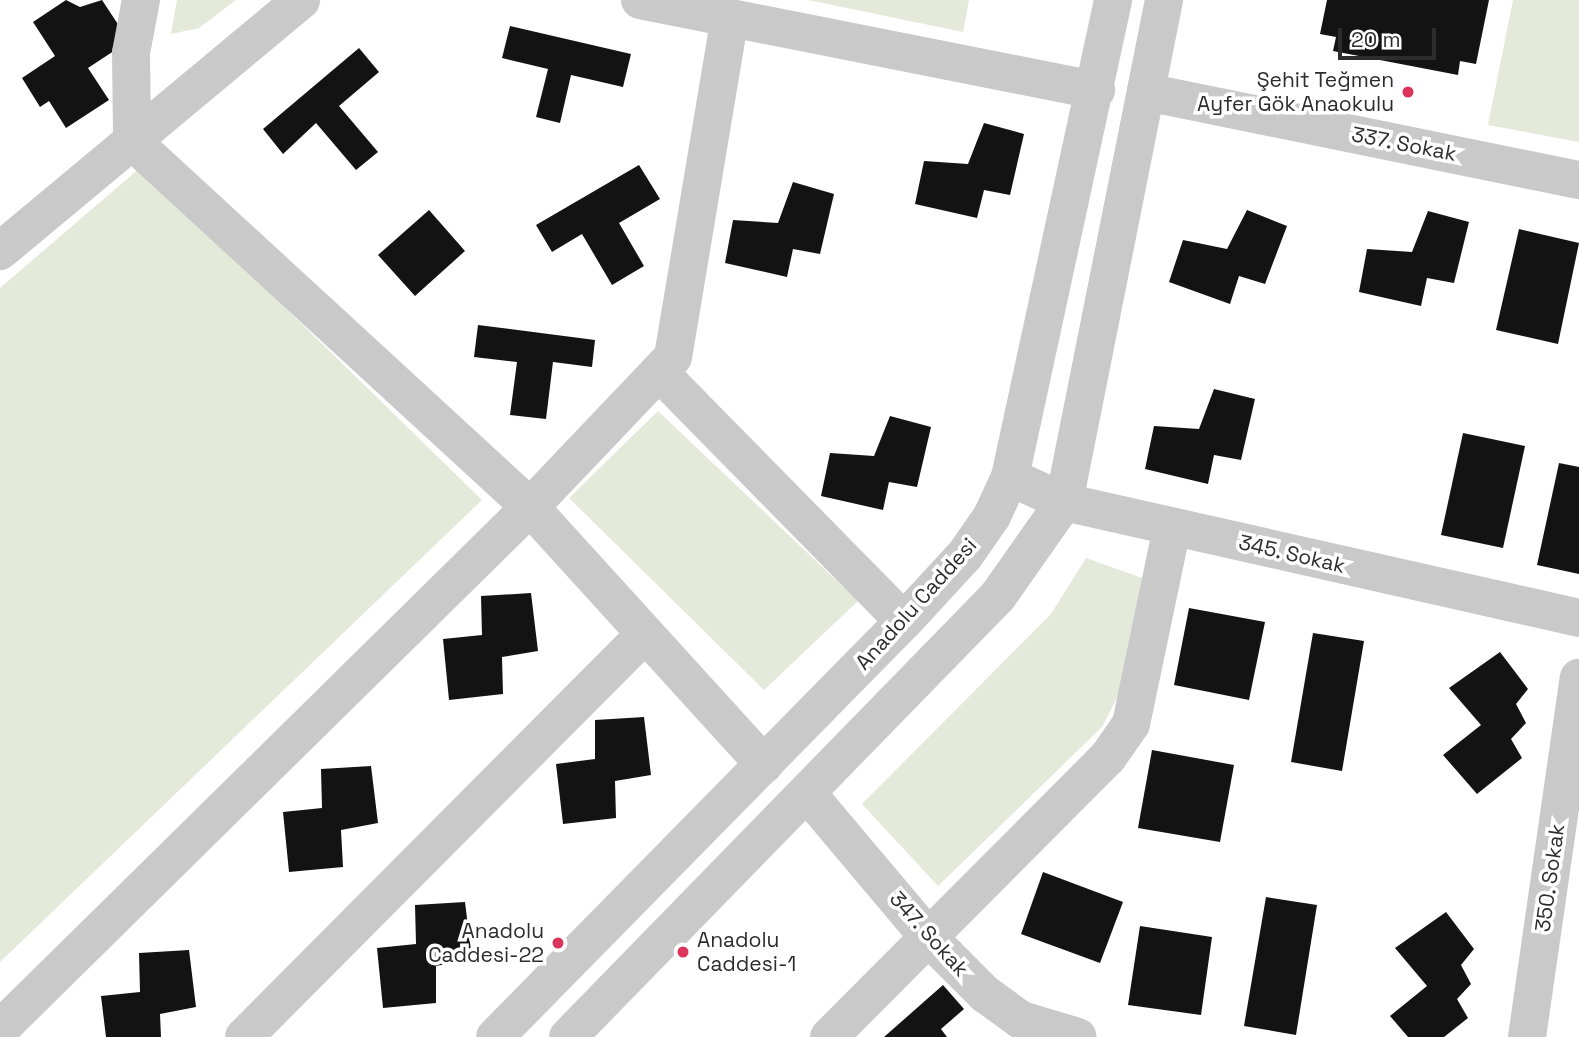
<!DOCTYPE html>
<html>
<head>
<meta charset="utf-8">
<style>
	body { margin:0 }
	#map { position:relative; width:1579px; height:1037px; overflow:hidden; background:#fff; font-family:"Space Grotesk",sans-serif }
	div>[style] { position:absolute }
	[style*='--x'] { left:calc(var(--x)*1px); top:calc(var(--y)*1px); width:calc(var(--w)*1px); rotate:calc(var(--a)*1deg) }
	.green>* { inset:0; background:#e4e9da }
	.building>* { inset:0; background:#131313 }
	.minor>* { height:38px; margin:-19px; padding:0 19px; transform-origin:19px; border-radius:19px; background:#c9c9c9 }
	.dots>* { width:19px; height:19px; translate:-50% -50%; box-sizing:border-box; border:4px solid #fff; border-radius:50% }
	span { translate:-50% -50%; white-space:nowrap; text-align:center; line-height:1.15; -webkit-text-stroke:7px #fff; paint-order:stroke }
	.poi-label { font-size:21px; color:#2c2c2c }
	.right { translate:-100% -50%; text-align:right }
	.left { translate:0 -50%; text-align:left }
	.street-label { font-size:21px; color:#2c2c2c }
	.scale { position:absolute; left:1338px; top:28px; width:98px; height:32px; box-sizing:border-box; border:4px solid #2c2c2c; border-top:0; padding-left:9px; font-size:21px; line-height:24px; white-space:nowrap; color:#2c2c2c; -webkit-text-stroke:5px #fff; paint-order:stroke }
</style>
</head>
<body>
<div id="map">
	<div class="green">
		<i style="clip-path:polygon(177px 0,236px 0,199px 28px,171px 34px)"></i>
		<i style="clip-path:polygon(808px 0,969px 0,963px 32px)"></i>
		<i style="clip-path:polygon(1513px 0,1579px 0,1579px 142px,1488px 125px)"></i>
		<i style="clip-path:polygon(141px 167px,482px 500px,0 962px,0 288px)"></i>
		<i style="clip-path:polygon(658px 411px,858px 601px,764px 690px,569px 498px)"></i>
		<i style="clip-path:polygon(1086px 558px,1145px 579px,1118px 696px,1102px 727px,938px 886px,862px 804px,1051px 614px)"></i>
	</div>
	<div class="building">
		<i style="clip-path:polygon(66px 0,80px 7px,102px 0,129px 41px,88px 68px,109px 100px,66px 128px,49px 101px,40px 107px,22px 78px,55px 56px,33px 22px)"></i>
		<i style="clip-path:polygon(1327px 0,1489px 0,1476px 64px,1460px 61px,1458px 75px,1333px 51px,1336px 37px,1320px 34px)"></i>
		<i style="clip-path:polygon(510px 26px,631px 54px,623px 87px,571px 75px,560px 123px,536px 117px,548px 69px,502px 58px)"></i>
		<i style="clip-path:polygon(359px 48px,379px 72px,339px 106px,378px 152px,356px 170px,316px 123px,283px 154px,263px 129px)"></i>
		<i style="clip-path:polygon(984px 123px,1024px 134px,1010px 195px,984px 190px,977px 218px,915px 204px,924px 161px,968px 164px)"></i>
		<i style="clip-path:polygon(639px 165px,660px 199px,619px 223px,644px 266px,612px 285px,582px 234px,552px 252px,536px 225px)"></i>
		<i style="clip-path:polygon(793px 182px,834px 194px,820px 254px,793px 249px,787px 277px,725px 263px,733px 220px,778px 223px)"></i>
		<i style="clip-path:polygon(429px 210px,465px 251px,415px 296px,378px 255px)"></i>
		<i style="clip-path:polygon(1247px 210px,1287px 226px,1265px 284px,1239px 276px,1230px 304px,1169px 282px,1183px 240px,1227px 249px)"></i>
		<i style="clip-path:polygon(1428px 211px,1469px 222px,1454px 283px,1427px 278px,1421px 306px,1359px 292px,1367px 249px,1412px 252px)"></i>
		<i style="clip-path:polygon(1519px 229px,1579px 243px,1558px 344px,1496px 330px)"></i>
		<i style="clip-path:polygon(478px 325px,595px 340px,592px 367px,553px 362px,546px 419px,510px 415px,517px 362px,474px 357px)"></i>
		<i style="clip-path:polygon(1214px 389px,1255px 399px,1241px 460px,1214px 455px,1208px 484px,1145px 469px,1154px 426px,1199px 429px)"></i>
		<i style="clip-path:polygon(890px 416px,931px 427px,917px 487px,889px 482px,883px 510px,821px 496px,830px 453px,874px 456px)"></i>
		<i style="clip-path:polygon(1463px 433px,1525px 446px,1503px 548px,1441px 535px)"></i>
		<i style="clip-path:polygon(1559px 463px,1579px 467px,1579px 574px,1537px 565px)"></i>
		<i style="clip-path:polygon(531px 593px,538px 651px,502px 657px,503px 694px,449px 700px,443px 639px,482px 635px,481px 596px)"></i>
		<i style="clip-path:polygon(1189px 608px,1265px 622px,1249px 700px,1174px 685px)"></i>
		<i style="clip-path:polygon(1313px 633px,1364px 641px,1342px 771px,1291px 762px)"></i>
		<i style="clip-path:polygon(1500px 652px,1528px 689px,1516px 704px,1526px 723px,1511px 739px,1522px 758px,1477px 794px,1443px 755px,1481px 725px,1449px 688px)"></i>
		<i style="clip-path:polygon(644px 717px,651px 775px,615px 781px,616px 818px,563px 824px,556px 764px,595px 759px,595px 720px)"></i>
		<i style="clip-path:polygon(1152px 750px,1234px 765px,1220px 842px,1138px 828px)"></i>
		<i style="clip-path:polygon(371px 766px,378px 823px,341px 830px,343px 867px,289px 872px,283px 812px,322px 808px,321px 769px)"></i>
		<i style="clip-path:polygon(1043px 872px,1123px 902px,1100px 963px,1021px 934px)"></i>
		<i style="clip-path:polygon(1266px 897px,1317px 905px,1296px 1035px,1244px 1026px)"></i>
		<i style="clip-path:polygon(465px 902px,472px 959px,436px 966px,436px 1003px,383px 1008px,377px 948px,416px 944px,415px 905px)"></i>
		<i style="clip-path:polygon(1446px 912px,1474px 949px,1461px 965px,1471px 984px,1457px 999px,1468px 1018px,1444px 1037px,1408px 1037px,1390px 1016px,1427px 986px,1395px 948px)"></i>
		<i style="clip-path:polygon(1140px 926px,1212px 937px,1201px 1015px,1128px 1005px)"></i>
		<i style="clip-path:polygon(189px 950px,196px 1007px,160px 1014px,161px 1037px,106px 1037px,101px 996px,140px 992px,139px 953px)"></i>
		<i style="clip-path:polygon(943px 985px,964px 1009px,941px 1029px,947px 1037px,884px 1037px)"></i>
	</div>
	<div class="minor">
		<i style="--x:141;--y:0;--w:54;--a:100.7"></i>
		<i style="--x:131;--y:53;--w:88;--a:89.3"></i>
		<i style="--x:132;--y:141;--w:541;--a:42.6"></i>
		<i style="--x:530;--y:507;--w:348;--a:47.7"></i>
		<i style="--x:640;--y:0;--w:465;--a:11.2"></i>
		<i style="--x:1146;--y:92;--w:442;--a:11.5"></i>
		<i style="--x:0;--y:251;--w:392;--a:-39.8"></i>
		<i style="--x:659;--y:372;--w:349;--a:45.5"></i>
		<i style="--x:1010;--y:477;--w:60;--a:24.8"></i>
		<i style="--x:1064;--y:502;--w:528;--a:12.69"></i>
		<i style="--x:807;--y:793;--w:189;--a:49.9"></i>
		<i style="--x:929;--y:938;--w:79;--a:45"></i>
		<i style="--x:985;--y:994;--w:44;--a:35.8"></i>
		<i style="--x:1021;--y:1020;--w:59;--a:16.6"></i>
		<i style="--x:0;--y:1029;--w:744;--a:-44.56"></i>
		<i style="--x:530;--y:507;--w:207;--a:-46.4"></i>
		<i style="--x:673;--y:357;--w:344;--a:-80.5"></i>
		<i style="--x:244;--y:1037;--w:566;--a:-45.14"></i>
		<i style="--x:495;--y:1037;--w:583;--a:-45.49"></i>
		<i style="--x:904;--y:621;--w:90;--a:-47.3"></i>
		<i style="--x:965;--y:555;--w:47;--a:-55.3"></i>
		<i style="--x:992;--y:516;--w:43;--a:-65.2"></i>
		<i style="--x:1010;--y:477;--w:488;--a:-77.8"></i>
		<i style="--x:568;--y:1037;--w:616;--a:-45.72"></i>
		<i style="--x:998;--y:596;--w:115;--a:-54.9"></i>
		<i style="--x:1064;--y:502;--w:512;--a:-78.73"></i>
		<i style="--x:829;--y:1037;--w:395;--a:-45.1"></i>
		<i style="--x:1108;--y:757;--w:40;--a:-55.1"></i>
		<i style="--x:1131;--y:724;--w:201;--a:-78.2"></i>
		<i style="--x:1527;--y:1037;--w:363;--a:-81.8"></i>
	</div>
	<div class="dots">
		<i style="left:1408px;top:92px;background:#db355b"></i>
		<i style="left:558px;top:943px;background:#db355b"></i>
		<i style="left:683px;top:952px;background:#db355b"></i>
	</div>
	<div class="poi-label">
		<span class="right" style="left:1394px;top:92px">Şehit Teğmen<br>Ayfer Gök Anaokulu</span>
		<span class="right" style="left:544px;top:943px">Anadolu<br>Caddesi-22</span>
		<span class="left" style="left:697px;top:952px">Anadolu<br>Caddesi-1</span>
	</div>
	<div class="street-label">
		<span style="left:1404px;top:144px;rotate:11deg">337. Sokak</span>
		<span style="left:1292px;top:554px;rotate:13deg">345. Sokak</span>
		<span style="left:916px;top:604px;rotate:-48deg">Anadolu Caddesi</span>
		<span style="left:1550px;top:878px;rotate:-82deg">350. Sokak</span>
		<span style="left:929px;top:934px;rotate:48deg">347. Sokak</span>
	</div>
	<div class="scale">20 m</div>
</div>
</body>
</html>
